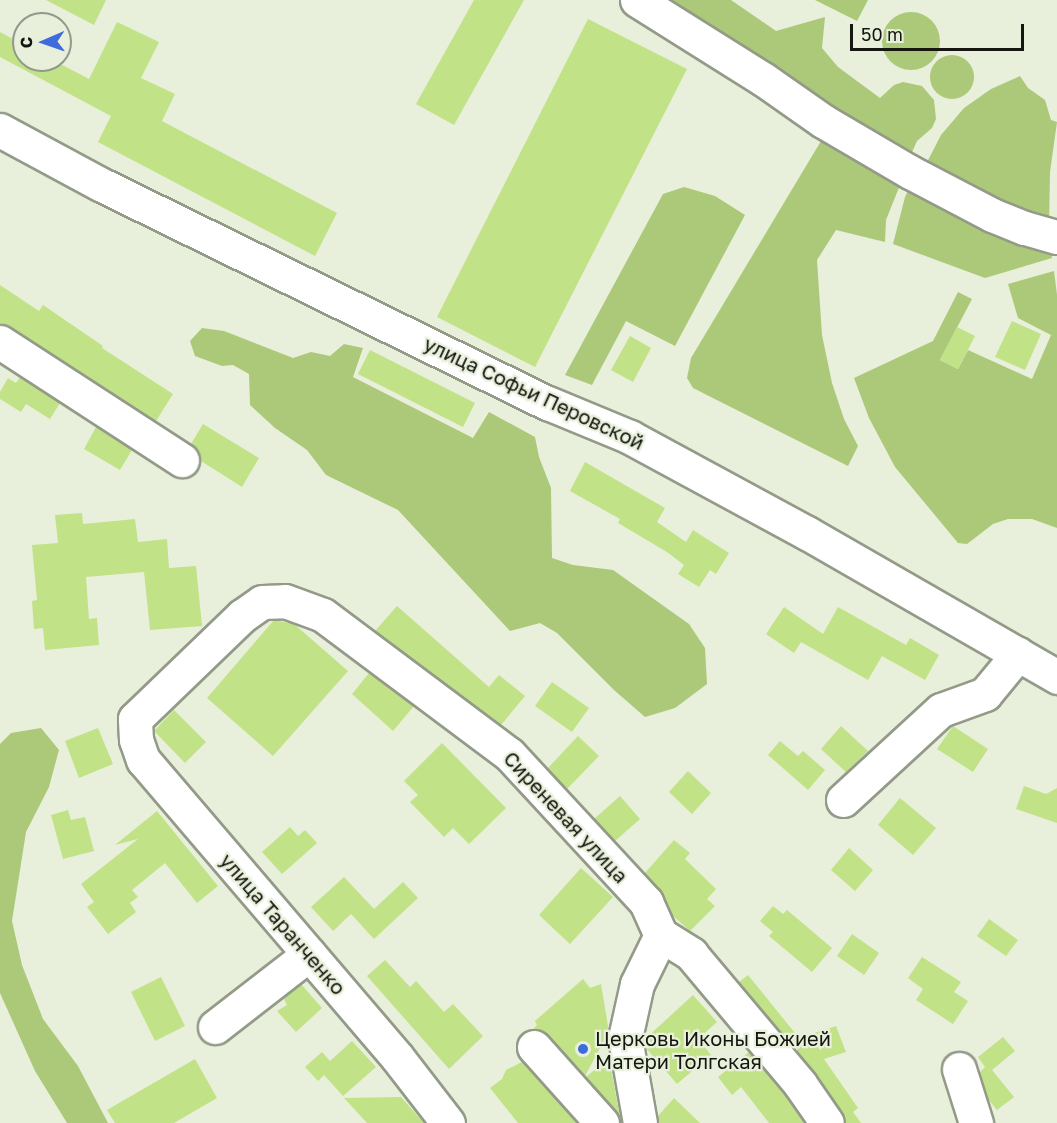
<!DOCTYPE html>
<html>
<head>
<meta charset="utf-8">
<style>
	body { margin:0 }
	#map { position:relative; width:1057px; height:1123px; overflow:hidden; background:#e8f0dc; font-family:"Golos Text",sans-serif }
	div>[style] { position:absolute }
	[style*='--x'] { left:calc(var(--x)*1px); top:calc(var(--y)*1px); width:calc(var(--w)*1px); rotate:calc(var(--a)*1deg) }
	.green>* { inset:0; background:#acc879 }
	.round { border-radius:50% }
	.building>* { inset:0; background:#c1e286 }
	.roads { filter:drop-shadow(2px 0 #939b88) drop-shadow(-2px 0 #939b88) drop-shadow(0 2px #939b88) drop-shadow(0 -2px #939b88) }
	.minor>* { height:33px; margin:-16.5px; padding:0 16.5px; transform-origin:16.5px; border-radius:16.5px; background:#fff }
	.major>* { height:33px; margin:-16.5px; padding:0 16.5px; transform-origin:16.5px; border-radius:16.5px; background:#fff }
	.dots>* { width:16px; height:16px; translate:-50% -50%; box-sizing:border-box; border:3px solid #e8f0dc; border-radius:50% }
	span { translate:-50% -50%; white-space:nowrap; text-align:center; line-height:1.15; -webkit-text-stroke:4.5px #e8f0dc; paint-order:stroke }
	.street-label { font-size:20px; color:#14160f }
	.poi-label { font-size:20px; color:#14160f }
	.left { translate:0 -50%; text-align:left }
	.north { position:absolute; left:12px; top:12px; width:60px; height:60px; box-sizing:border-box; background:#e8f0dc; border:2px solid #93998a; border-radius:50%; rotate:268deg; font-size:16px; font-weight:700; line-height:24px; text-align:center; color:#14160f }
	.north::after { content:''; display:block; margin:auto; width:21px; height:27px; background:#3e6cdd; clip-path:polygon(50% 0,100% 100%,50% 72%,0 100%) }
	.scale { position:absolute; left:850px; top:24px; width:174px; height:27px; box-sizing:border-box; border:3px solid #14160f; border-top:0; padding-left:8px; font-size:18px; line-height:21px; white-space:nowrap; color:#14160f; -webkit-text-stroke:4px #e8f0dc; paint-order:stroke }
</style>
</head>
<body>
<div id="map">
	<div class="green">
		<i style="clip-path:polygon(653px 0,731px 0,776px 31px,825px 17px,822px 48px,838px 67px,880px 98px,894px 85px,903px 82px,922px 86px,934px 100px,936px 119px,932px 128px,917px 141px,908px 161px)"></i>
		<i style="clip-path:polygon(815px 0,868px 0,857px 21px)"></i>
		<i class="round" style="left:882px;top:12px;width:58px;height:58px"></i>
		<i class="round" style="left:930px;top:55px;width:44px;height:44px"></i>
		<i style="clip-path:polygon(1020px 76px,1028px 88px,1045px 100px,1051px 120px,1057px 122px,1050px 172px,1049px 229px,922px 172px,941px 135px,964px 108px,991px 89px)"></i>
		<i style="clip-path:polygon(824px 136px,902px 180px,886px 220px,885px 242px,836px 230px,817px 260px,822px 335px,832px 383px,844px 419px,858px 446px,848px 466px,693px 388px,687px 378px,691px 358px)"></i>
		<i style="clip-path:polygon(913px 180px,1050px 244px,1052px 258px,985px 278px,893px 244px,905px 197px)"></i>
		<i style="clip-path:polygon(684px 187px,715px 196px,745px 215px,675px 346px,626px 321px,592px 385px,565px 375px,663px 194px)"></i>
		<i style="clip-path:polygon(1054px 271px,1057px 295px,1057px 528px,1032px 519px,1008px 519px,993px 524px,967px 544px,958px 543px,895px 467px,869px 418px,854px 378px,933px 341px,958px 292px,972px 299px,940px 360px,958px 369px,968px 350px,1032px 379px,1051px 335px,1018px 318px,1008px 284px)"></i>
		<i style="clip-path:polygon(202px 328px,224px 331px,293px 358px,311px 352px,330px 356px,344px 344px,363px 348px,353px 377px,473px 438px,489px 412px,535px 437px,539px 457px,551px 488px,552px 558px,573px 565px,613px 570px,689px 624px,705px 648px,707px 684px,675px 708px,645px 717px,614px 690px,557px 633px,540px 623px,510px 631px,398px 510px,326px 475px,307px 450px,275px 428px,250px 405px,249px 374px,233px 365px,222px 366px,195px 356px,190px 341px)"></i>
		<i style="clip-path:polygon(41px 728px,59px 750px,49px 787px,26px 832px,12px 921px,22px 965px,43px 1019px,78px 1066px,108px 1123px,67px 1123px,35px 1071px,0 993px,0 744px,11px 733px)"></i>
	</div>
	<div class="building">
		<i style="clip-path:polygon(46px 0,106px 0,94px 25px)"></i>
		<i style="clip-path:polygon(474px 0,524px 0,454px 125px,416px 104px)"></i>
		<i style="clip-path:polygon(588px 19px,687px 69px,535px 367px,437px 317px)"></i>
		<i style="clip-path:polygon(117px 22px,159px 42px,141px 78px,175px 94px,162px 121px,337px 213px,315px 256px,98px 142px,111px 116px,0 57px,0 32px,24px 45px,24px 60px,53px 60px,89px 79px)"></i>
		<i style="clip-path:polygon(0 285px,39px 311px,43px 305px,103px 346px,102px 348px,173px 394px,156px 421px,10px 326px,0 323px)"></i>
		<i style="clip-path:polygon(1012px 321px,1041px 334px,1025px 370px,995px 357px)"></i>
		<i style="clip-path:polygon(957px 327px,975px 336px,958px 369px,940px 360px)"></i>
		<i style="clip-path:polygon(630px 336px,651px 348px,633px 382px,611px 370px)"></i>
		<i style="clip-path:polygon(370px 350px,475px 403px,463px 427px,358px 374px)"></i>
		<i style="clip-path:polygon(20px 377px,60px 403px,50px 419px,26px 404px,21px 412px,0 399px,0 392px,8px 378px,16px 383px)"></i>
		<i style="clip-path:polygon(203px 424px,259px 458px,242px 487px,201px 461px,198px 451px,191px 444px)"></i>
		<i style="clip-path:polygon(96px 427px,132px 450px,120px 470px,84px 449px)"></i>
		<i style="clip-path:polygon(585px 462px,665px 508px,657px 522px,686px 542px,693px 530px,729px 553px,716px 574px,710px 570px,699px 587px,678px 574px,684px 565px,667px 552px,618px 523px,620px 519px,570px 491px)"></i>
		<i style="clip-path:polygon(82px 513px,83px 524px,135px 519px,138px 542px,167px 539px,169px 568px,196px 566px,202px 626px,150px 630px,144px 572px,86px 577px,89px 619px,97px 618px,99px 645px,45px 650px,43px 628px,34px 629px,32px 601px,37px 600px,32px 545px,58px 543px,55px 515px)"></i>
		<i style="clip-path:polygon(397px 606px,489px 687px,499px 675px,525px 696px,501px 725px,375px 631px)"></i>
		<i style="clip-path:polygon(784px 607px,823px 634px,838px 607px,906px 645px,910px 638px,939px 655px,925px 680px,882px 656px,868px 680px,801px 642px,794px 653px,766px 634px)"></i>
		<i style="clip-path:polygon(274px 620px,294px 624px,348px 671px,273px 756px,207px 698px)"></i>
		<i style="clip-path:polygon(369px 673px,414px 706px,393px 731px,352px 694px)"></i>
		<i style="clip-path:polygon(552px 682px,589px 708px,572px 732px,535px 706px)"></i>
		<i style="clip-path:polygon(174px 710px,206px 742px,185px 763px,154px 731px)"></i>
		<i style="clip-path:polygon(841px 726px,868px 751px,846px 772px,821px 749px)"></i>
		<i style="clip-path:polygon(953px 726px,988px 749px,973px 772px,937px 749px)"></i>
		<i style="clip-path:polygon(98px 728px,113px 764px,79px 778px,65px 741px)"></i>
		<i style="clip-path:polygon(578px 736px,599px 756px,567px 789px,548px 768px)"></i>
		<i style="clip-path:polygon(780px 741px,798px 756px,803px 751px,825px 770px,808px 790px,768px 755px)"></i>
		<i style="clip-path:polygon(442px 743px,506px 808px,469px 844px,453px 828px,444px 837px,410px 802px,418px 795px,404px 781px)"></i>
		<i style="clip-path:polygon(688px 771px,711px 793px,692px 814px,669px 792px)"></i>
		<i style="clip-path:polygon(1024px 786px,1046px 794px,1057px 788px,1057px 823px,1016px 809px)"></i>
		<i style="clip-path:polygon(620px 796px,640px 819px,615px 841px,594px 819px)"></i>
		<i style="clip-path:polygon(900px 798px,936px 828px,913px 855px,878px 825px)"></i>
		<i style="clip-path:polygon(68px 810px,71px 820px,85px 817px,94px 851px,63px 859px,51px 815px)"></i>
		<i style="clip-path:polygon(157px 811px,218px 886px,197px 903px,165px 863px,132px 890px,138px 897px,130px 903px,136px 912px,108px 934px,87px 907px,94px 902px,81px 884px,138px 839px,115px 845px)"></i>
		<i style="clip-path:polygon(290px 827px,298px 836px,305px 830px,317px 843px,282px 874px,262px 852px)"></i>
		<i style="clip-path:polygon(674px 840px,690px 853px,685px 859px,716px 889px,707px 899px,715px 906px,690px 931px,672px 915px,663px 894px,645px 873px)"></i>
		<i style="clip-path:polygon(849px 848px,873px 870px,855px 891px,831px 870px)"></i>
		<i style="clip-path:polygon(581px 868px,613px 897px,570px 944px,539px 915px)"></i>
		<i style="clip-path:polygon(344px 877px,374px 909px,403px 882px,418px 898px,374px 939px,351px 914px,333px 931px,311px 907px)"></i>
		<i style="clip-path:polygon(773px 906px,783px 914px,787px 910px,832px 948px,812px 972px,769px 936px,773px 932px,760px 921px)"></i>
		<i style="clip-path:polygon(989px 919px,1018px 940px,1006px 956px,977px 936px)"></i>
		<i style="clip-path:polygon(852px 934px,879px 953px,864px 975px,837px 956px)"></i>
		<i style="clip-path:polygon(922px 957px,961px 982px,954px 992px,968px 1001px,953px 1024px,916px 1000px,923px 989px,908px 978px)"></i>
		<i style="clip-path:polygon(385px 960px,410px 987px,416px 981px,444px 1012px,453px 1004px,483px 1036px,449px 1069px,367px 976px)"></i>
		<i style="clip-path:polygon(748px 975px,799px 1038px,836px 1026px,846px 1052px,824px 1059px,858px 1108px,853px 1112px,861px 1123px,845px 1123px,842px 1112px,815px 1073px,739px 982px)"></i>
		<i style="clip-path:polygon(161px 977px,185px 1026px,155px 1041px,131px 992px)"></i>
		<i style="clip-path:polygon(583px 979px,590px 988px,601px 984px,608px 1026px,607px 1035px,585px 1076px,548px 1035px,533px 1029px,537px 1025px,535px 1021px)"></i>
		<i style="clip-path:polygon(301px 984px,322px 1008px,296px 1032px,277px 1011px,287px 1005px,284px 999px)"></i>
		<i style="clip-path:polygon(693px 995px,717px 1022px,698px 1039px,711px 1055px,677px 1084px,646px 1048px,644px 1040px)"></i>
		<i style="clip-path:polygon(1003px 1037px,1015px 1051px,992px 1070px,1014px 1097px,997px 1110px,988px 1099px,980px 1072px,985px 1067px,978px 1057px)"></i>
		<i style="clip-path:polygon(352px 1041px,376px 1067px,343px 1096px,324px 1075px,318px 1081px,305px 1067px,322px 1052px,330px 1061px)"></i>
		<i style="clip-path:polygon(749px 1052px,785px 1095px,804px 1123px,769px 1123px,741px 1087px,732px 1095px,718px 1077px)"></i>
		<i style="clip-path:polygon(609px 1058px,620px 1117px,619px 1117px,586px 1077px)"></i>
		<i style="clip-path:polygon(195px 1059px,217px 1098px,174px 1123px,115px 1123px,107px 1110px)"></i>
		<i style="clip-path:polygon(522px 1062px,577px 1123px,518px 1123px,490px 1088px,502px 1079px,506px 1070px)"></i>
		<i style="clip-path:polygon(401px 1097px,424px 1123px,367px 1123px,344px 1098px)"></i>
		<i style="clip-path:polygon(674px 1098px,700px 1123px,658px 1123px,658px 1116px)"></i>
	</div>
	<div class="roads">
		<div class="minor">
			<i style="--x:637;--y:0;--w:149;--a:32.1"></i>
			<i style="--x:763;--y:79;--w:73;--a:35"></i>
			<i style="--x:823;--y:121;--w:101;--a:30.4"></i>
			<i style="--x:910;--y:172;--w:93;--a:27.7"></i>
			<i style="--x:992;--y:215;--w:35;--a:22"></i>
			<i style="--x:1025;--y:228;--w:33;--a:16"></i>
			<i style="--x:0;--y:342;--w:217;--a:33"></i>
			<i style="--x:843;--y:800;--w:133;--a:-42.6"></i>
			<i style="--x:941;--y:710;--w:47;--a:-20"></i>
			<i style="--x:985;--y:694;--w:52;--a:-50.5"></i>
			<i style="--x:215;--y:1027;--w:119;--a:-37.8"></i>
			<i style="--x:534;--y:1047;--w:102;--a:48.2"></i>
			<i style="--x:959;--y:1069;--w:57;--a:72.5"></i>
			<i style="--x:448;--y:1123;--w:83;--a:-127.7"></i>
			<i style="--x:397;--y:1057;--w:391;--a:-130.5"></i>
			<i style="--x:143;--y:760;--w:21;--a:-109"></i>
			<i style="--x:136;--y:740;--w:21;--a:-93"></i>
			<i style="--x:135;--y:719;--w:149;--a:-43.9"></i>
			<i style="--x:242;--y:616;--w:24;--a:-35"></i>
			<i style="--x:262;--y:602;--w:23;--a:-2"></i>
			<i style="--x:285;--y:601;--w:40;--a:20.2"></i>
			<i style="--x:323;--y:615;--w:232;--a:36.8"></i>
			<i style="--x:509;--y:754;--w:202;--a:47.2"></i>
			<i style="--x:646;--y:902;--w:36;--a:66"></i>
			<i style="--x:661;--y:935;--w:36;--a:32"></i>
			<i style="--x:691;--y:954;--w:170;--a:50"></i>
			<i style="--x:800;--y:1084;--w:47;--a:55.3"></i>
			<i style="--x:640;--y:1123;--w:86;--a:-100"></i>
			<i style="--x:625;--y:1038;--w:55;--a:-77.5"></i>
			<i style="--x:637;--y:984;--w:55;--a:-63.9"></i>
		</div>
		<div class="major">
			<i style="--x:0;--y:130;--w:114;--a:28.4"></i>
			<i style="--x:100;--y:184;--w:499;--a:26.1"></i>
			<i style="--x:548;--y:403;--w:89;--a:22.5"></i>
			<i style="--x:630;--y:437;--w:201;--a:28.5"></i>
			<i style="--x:807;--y:533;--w:289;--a:29.9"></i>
		</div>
	</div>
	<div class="dots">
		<i style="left:583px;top:1049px;background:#3e6cdd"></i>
	</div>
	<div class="street-label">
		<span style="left:534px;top:393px;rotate:25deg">улица Софьи Перовской</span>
		<span style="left:566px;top:817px;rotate:47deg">Сиреневая улица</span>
		<span style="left:283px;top:924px;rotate:49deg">улица Таранченко</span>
	</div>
	<div class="poi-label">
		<span class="left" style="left:595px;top:1050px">Церковь Иконы Божией<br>Матери Толгская</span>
	</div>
	<div class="north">С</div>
	<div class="scale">50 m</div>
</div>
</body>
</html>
